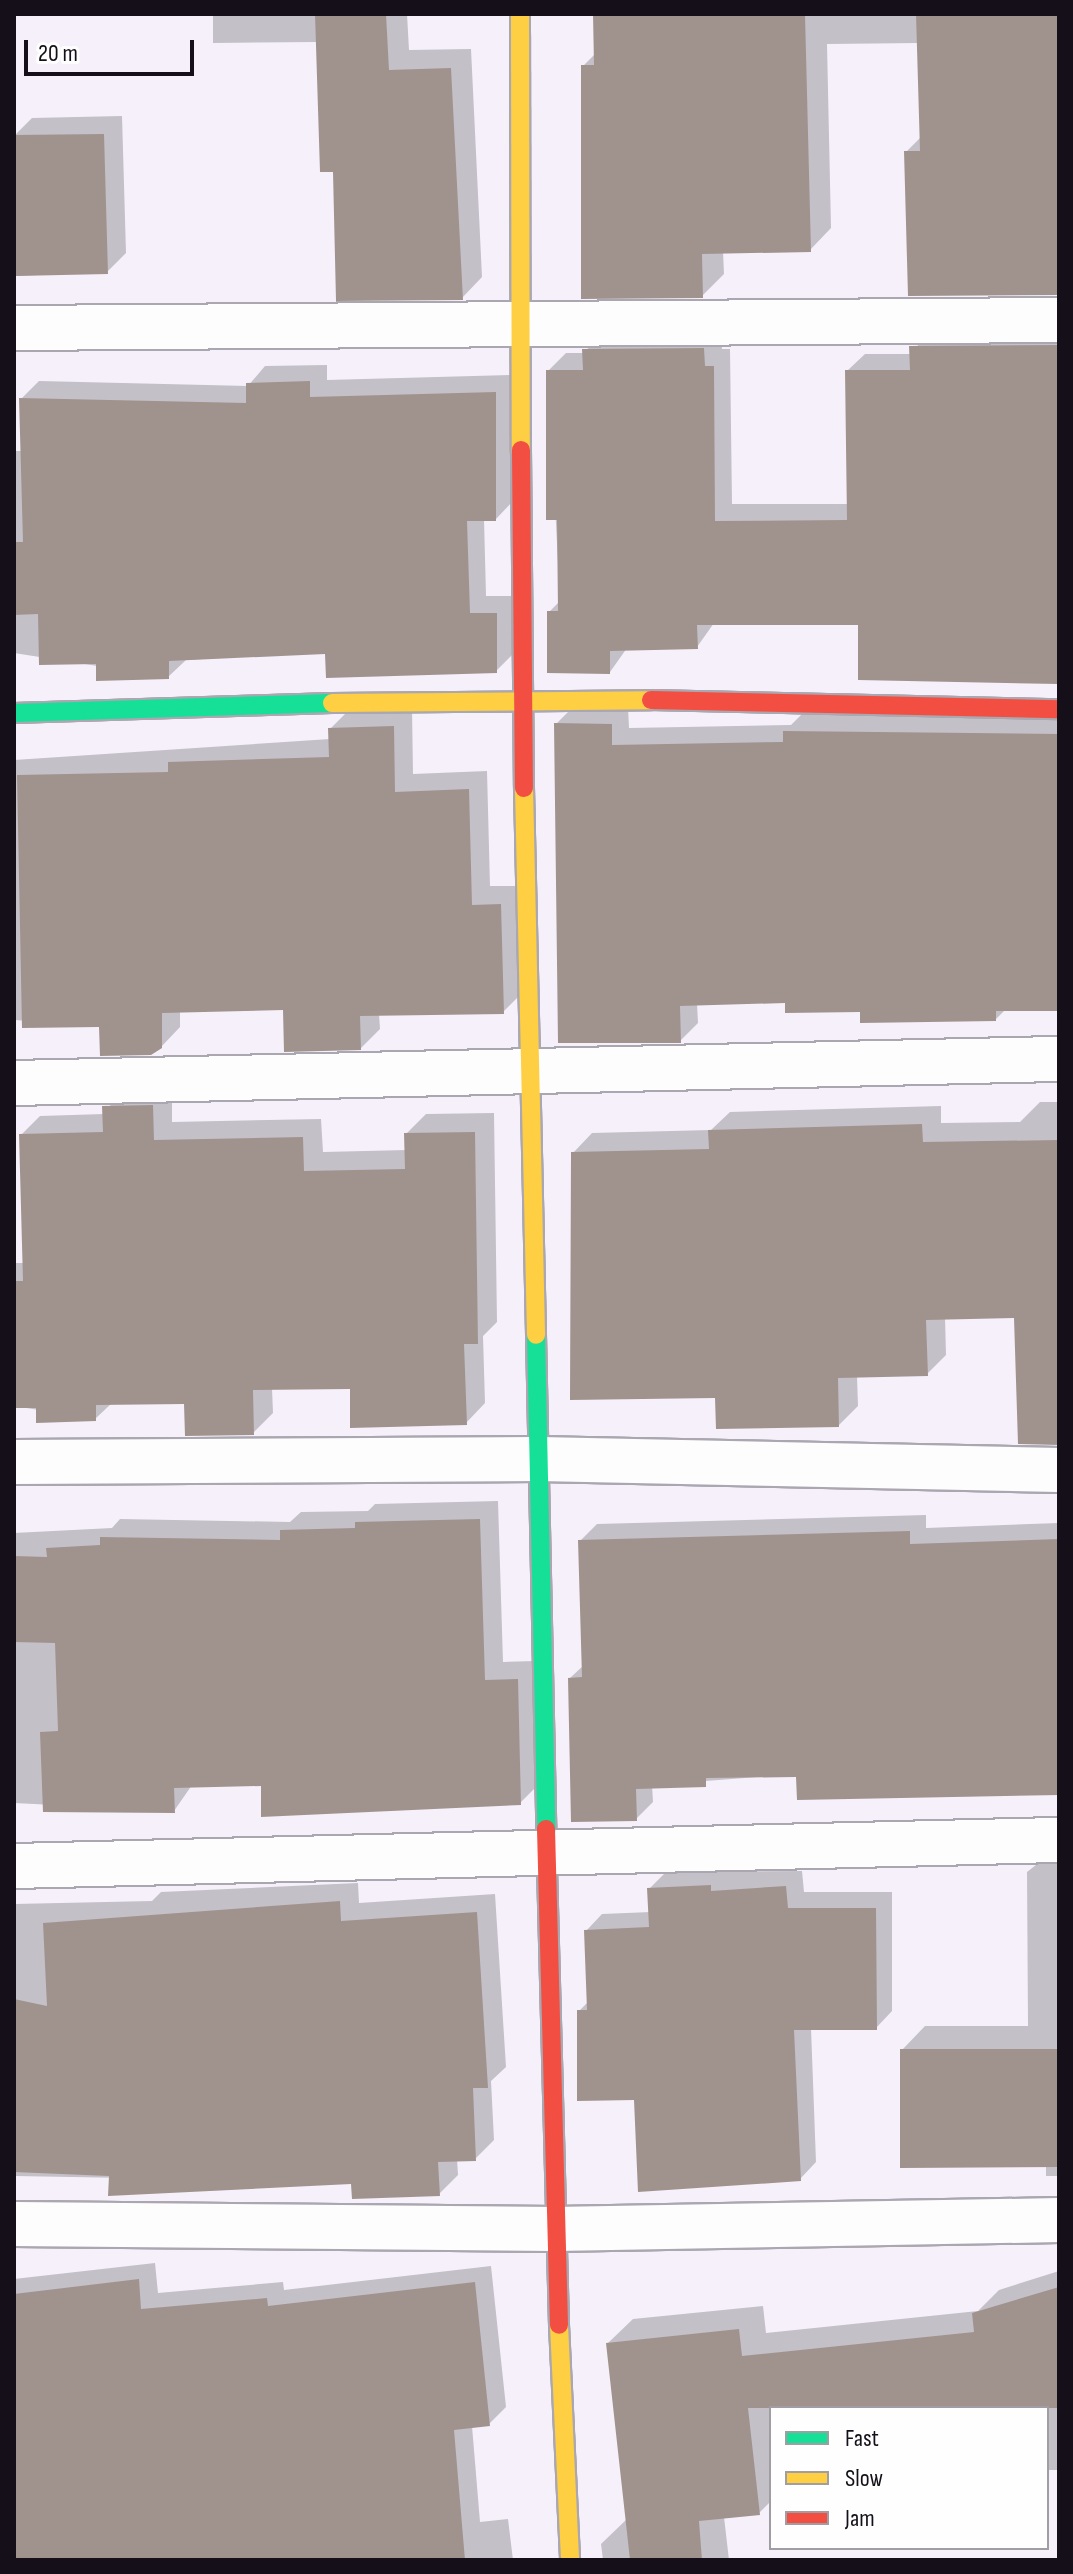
<!DOCTYPE html>
<html>
<head>
<meta charset="utf-8">
<style>
	body { margin:0 }
	#map { position:relative; width:1073px; height:2574px; overflow:hidden; background:#f5f0fa; font-family:"Sofia Sans Condensed",sans-serif }
	div>[style] { position:absolute }
	[style*='--x'] { left:calc(var(--x)*1px); top:calc(var(--y)*1px); width:calc(var(--w)*1px); rotate:calc(var(--a)*1deg) }
	.shadow>* { inset:0; background:#0003 }
	.building>* { inset:0; background:#a0938e }
	.roads { filter:drop-shadow(2px 0 #aba7b0) drop-shadow(-2px 0 #aba7b0) drop-shadow(0 2px #aba7b0) drop-shadow(0 -2px #aba7b0) }
	.street>* { height:44px; margin:-22px; padding:0 22px; transform-origin:22px; border-radius:22px; background:#fefdfe }
	.fast>* { height:18px; margin:-9px; padding:0 9px; transform-origin:9px; border-radius:9px; background:#16e098 }
	.slow>* { height:18px; margin:-9px; padding:0 9px; transform-origin:9px; border-radius:9px; background:#ffcf43 }
	.jam>* { height:18px; margin:-9px; padding:0 9px; transform-origin:9px; border-radius:9px; background:#f24e42 }
	span { translate:-50% -50%; white-space:nowrap; text-align:center; line-height:1.15; -webkit-text-stroke:8px #fefefe; paint-order:stroke }
	.frame { position:absolute; inset:0; border:16px solid #140f18; pointer-events:none }
	.legend { position:absolute; left:769px; top:2406px; width:280px; height:144px; box-sizing:border-box; background:#fefefe; border:2px solid #a09ea2; margin:0; padding:10px 14px; list-style:none; font-size:24px; color:#140f18 }
	.legend li { display:flex; align-items:center; gap:16px; height:40px }
	.legend b { width:40px; border:2px solid #a09ea2 }
	.scale { position:absolute; left:24px; top:40px; width:170px; height:36px; box-sizing:border-box; border:4px solid #140f18; border-top:0; padding-left:10px; font-size:24px; line-height:28px; white-space:nowrap; color:#140f18; -webkit-text-stroke:6px #fefefe; paint-order:stroke }
</style>
</head>
<body>
<div id="map">
	<div class="shadow">
		<i style="clip-path:polygon(213px 14px,407px 14px,409px 50px,471px 49px,482px 277px,462px 298px,318px 42px,213px 43px)"></i>
		<i style="clip-path:polygon(595px 14px,1059px 14px,1059px 293px,906px 152px,922px 136px,919px 43px,827px 44px,831px 228px,810px 250px,723px 251px,724px 274px,702px 296px,583px 66px,595px 54px)"></i>
		<i style="clip-path:polygon(122px 116px,126px 253px,107px 272px,14px 276px,14px 136px,32px 118px)"></i>
		<i style="clip-path:polygon(1059px 328px,1059px 684px,860px 623px,714px 623px,697px 647px,627px 648px,610px 672px,549px 612px,560px 601px,548px 371px,566px 353px,584px 353px,602px 332px,721px 331px,722px 349px,730px 349px,732px 504px,849px 504px,847px 371px,865px 354px,912px 354px,929px 329px)"></i>
		<i style="clip-path:polygon(327px 365px,327px 380px,513px 375px,513px 501px,496px 519px,484px 519px,486px 596px,514px 596px,514px 653px,496px 671px,327px 652px,186px 660px,168px 677px,14px 653px,14px 451px,23px 451px,21px 399px,39px 381px,248px 386px,265px 366px)"></i>
		<i style="clip-path:polygon(574px 706px,628px 707px,629px 728px,791px 725px,802px 714px,1059px 715px,1059px 1009px,1006px 1009px,995px 1020px,787px 1001px,697px 1003px,698px 1023px,680px 1041px,556px 724px)"></i>
		<i style="clip-path:polygon(412px 708px,413px 774px,487px 771px,490px 886px,520px 886px,522px 993px,503px 1012px,379px 1014px,380px 1029px,361px 1048px,285px 1007px,180px 1011px,180px 1027px,161px 1047px,101px 1025px,14px 1020px,14px 760px,330px 739px,330px 729px,349px 710px)"></i>
		<i style="clip-path:polygon(172px 1086px,172px 1122px,321px 1119px,323px 1152px,407px 1150px,406px 1134px,426px 1114px,494px 1113px,497px 1322px,483px 1336px,485px 1403px,466px 1423px,352px 1387px,272px 1388px,273px 1413px,253px 1433px,186px 1402px,112px 1403px,95px 1419px,14px 1406px,14px 1263px,24px 1263px,21px 1135px,40px 1116px,104px 1114px,124px 1087px)"></i>
		<i style="clip-path:polygon(1040px 1102px,1059px 1102px,1059px 1415px,1016px 1316px,945px 1317px,946px 1355px,927px 1374px,857px 1376px,858px 1406px,839px 1425px,717px 1396px,573px 1153px,592px 1133px,711px 1130px,730px 1112px,941px 1106px,941px 1123px,1020px 1122px)"></i>
		<i style="clip-path:polygon(498px 1501px,503px 1662px,536px 1661px,539px 1784px,520px 1803px,263px 1784px,192px 1785px,174px 1811px,14px 1803px,14px 1533px,112px 1528px,120px 1519px,290px 1522px,301px 1512px,368px 1511px,375px 1504px)"></i>
		<i style="clip-path:polygon(926px 1515px,926px 1528px,1059px 1523px,1059px 1793px,798px 1774px,652px 1785px,653px 1802px,636px 1819px,570px 1678px,584px 1665px,580px 1541px,597px 1524px)"></i>
		<i style="clip-path:polygon(1059px 1847px,1059px 2176px,1046px 2176px,1046px 2165px,902px 2050px,925px 2026px,1028px 2026px,1027px 1872px)"></i>
		<i style="clip-path:polygon(802px 1871px,804px 1892px,892px 1892px,892px 2011px,876px 2028px,811px 2028px,816px 2162px,800px 2179px,636px 2098px,579px 2011px,589px 2001px,586px 1931px,602px 1914px,651px 1912px,649px 1889px,666px 1872px)"></i>
		<i style="clip-path:polygon(358px 1883px,359px 1903px,495px 1894px,506px 2067px,491px 2081px,494px 2140px,475px 2159px,457px 2159px,458px 2175px,439px 2194px,353px 2182px,14px 2176px,14px 1904px,152px 1901px,161px 1892px)"></i>
		<i style="clip-path:polygon(155px 2263px,158px 2293px,283px 2282px,284px 2290px,491px 2266px,506px 2407px,489px 2424px,472px 2426px,480px 2522px,508px 2519px,513px 2560px,14px 2560px,14px 2279px)"></i>
		<i style="clip-path:polygon(1059px 2271px,1059px 2470px,1047px 2470px,1047px 2408px,771px 2408px,771px 2501px,759px 2513px,724px 2517px,729px 2560px,603px 2560px,601px 2544px,627px 2519px,608px 2343px,633px 2319px,763px 2306px,766px 2333px,978px 2311px,999px 2290px)"></i>
	</div>
	<div class="building">
		<i style="clip-path:polygon(315px 14px,386px 14px,389px 70px,451px 68px,463px 300px,336px 301px,333px 172px,320px 172px)"></i>
		<i style="clip-path:polygon(593px 14px,805px 14px,811px 252px,702px 254px,703px 298px,581px 299px,581px 65px,594px 65px)"></i>
		<i style="clip-path:polygon(916px 14px,1059px 14px,1059px 295px,908px 296px,904px 151px,920px 151px)"></i>
		<i style="clip-path:polygon(104px 134px,108px 274px,16px 276px,14px 135px)"></i>
		<i style="clip-path:polygon(1059px 345px,1059px 684px,858px 680px,858px 625px,697px 625px,698px 649px,610px 651px,610px 674px,547px 673px,547px 611px,558px 611px,557px 520px,546px 520px,546px 370px,583px 370px,582px 349px,704px 348px,705px 366px,714px 366px,715px 521px,847px 520px,845px 370px,910px 370px,909px 346px)"></i>
		<i style="clip-path:polygon(310px 381px,310px 397px,496px 392px,496px 521px,467px 521px,470px 613px,497px 613px,497px 673px,326px 678px,325px 654px,169px 661px,169px 679px,96px 681px,96px 664px,39px 665px,38px 614px,14px 615px,14px 542px,23px 542px,19px 398px,246px 403px,246px 383px)"></i>
		<i style="clip-path:polygon(554px 723px,612px 724px,612px 745px,783px 742px,783px 731px,1059px 734px,1059px 1011px,996px 1011px,996px 1021px,860px 1023px,860px 1012px,785px 1013px,785px 1003px,680px 1006px,681px 1043px,558px 1043px)"></i>
		<i style="clip-path:polygon(394px 726px,395px 792px,469px 789px,472px 905px,501px 904px,504px 1014px,360px 1016px,361px 1050px,284px 1052px,283px 1010px,162px 1013px,162px 1048px,151px 1055px,100px 1056px,99px 1027px,22px 1028px,17px 775px,168px 772px,168px 762px,329px 757px,328px 728px)"></i>
		<i style="clip-path:polygon(153px 1105px,154px 1140px,303px 1137px,304px 1171px,405px 1169px,404px 1133px,475px 1132px,478px 1344px,464px 1344px,467px 1425px,350px 1428px,350px 1389px,253px 1390px,254px 1435px,185px 1436px,184px 1404px,96px 1405px,96px 1421px,36px 1423px,36px 1408px,14px 1408px,14px 1281px,23px 1281px,19px 1134px,103px 1132px,102px 1106px)"></i>
		<i style="clip-path:polygon(922px 1124px,923px 1142px,1059px 1140px,1059px 1445px,1018px 1444px,1014px 1318px,926px 1320px,928px 1376px,838px 1378px,839px 1427px,716px 1429px,715px 1398px,570px 1400px,571px 1152px,709px 1149px,708px 1130px)"></i>
		<i style="clip-path:polygon(480px 1519px,485px 1680px,518px 1679px,521px 1805px,261px 1817px,261px 1786px,174px 1788px,175px 1813px,43px 1812px,40px 1732px,58px 1731px,55px 1643px,14px 1642px,14px 1556px,47px 1557px,46px 1548px,100px 1545px,100px 1537px,280px 1540px,280px 1530px,355px 1528px,355px 1522px)"></i>
		<i style="clip-path:polygon(910px 1531px,910px 1544px,1059px 1539px,1059px 1795px,797px 1800px,796px 1777px,706px 1778px,706px 1787px,636px 1789px,637px 1821px,571px 1822px,568px 1678px,582px 1677px,578px 1540px)"></i>
		<i style="clip-path:polygon(711px 1885px,711px 1891px,786px 1886px,788px 1908px,876px 1908px,877px 2030px,794px 2030px,801px 2181px,638px 2192px,634px 2100px,577px 2101px,577px 2010px,587px 2010px,584px 1930px,649px 1927px,647px 1888px)"></i>
		<i style="clip-path:polygon(340px 1901px,341px 1921px,477px 1912px,488px 2088px,473px 2088px,476px 2161px,438px 2162px,440px 2196px,352px 2199px,351px 2184px,108px 2196px,109px 2176px,14px 2172px,14px 1999px,47px 2006px,43px 1923px)"></i>
		<i style="clip-path:polygon(900px 2049px,1059px 2049px,1059px 2167px,900px 2168px)"></i>
		<i style="clip-path:polygon(139px 2279px,141px 2309px,267px 2298px,268px 2306px,475px 2282px,490px 2426px,454px 2430px,465px 2560px,14px 2560px,14px 2294px)"></i>
		<i style="clip-path:polygon(1059px 2287px,1059px 2408px,748px 2408px,760px 2515px,699px 2521px,702px 2560px,630px 2560px,606px 2343px,739px 2329px,742px 2356px,974px 2332px,972px 2313px)"></i>
	</div>
	<div class="roads">
		<div class="street">
			<i style="--x:14;--y:328;--w:1045;--a:-0.44"></i>
			<i style="--x:14;--y:1083;--w:1045;--a:-1.32"></i>
			<i style="--x:14;--y:1462;--w:525;--a:-0.33"></i>
			<i style="--x:539;--y:1459;--w:520;--a:1.21"></i>
			<i style="--x:14;--y:1866;--w:1045;--a:-1.43"></i>
			<i style="--x:14;--y:2224;--w:541;--a:0.53"></i>
			<i style="--x:555;--y:2229;--w:504;--a:-1.02"></i>
		</div>
		<div class="fast">
			<i style="--x:14;--y:713;--w:318;--a:-1.8"></i>
			<i style="--x:536;--y:1335;--w:494;--a:88.8"></i>
		</div>
		<div class="slow">
			<i style="--x:520;--y:14;--w:436;--a:89.9"></i>
			<i style="--x:332;--y:703;--w:319;--a:-0.5"></i>
			<i style="--x:524;--y:788;--w:547;--a:88.74"></i>
			<i style="--x:559;--y:2325;--w:235;--a:87.3"></i>
		</div>
		<div class="jam">
			<i style="--x:521;--y:450;--w:338;--a:89.5"></i>
			<i style="--x:651;--y:700;--w:408;--a:1.3"></i>
			<i style="--x:546;--y:1829;--w:496;--a:88.5"></i>
		</div>
	</div>
	<div class="frame"></div>
	<ul class="legend">
	<li><b style="height:10px;background:#16e098"></b>Fast</li>
	<li><b style="height:10px;background:#ffcf43"></b>Slow</li>
	<li><b style="height:10px;background:#f24e42"></b>Jam</li>
	</ul>
	<div class="scale">20 m</div>
</div>
</body>
</html>
